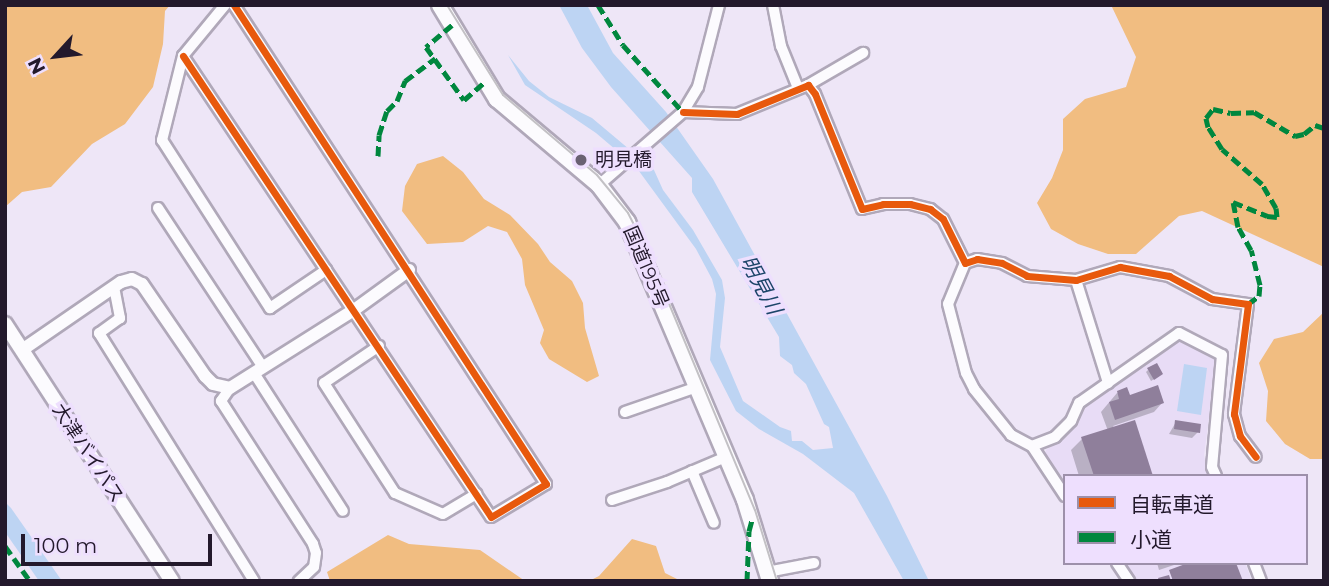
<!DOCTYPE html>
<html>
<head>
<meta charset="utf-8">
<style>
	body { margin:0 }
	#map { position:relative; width:1329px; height:586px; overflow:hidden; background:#eee6f7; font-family:Montserrat,"Noto Sans JP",sans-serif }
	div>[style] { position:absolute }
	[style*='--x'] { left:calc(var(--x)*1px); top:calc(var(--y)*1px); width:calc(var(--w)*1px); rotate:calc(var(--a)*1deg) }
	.built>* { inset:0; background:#e8dcf6 }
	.forest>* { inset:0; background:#f1bd81 }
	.water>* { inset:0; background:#bdd4f3 }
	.shadow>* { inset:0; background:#0003 }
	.building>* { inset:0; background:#8f7f9b }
	.roads { filter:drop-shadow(2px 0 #b0a8b9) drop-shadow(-2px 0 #b0a8b9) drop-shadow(0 2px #b0a8b9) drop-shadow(0 -2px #b0a8b9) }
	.minor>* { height:10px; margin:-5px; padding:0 5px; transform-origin:5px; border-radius:5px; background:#fcfbfe }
	.tertiary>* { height:12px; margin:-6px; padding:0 6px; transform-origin:6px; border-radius:6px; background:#fcfbfe }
	.secondary>* { height:14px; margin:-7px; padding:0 7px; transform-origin:7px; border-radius:7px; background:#fcfbfe }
	.trunk>* { height:16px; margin:-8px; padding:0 8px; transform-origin:8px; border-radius:8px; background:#fcfbfe }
	.tram>* { height:2px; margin:-1px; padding:0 1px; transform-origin:1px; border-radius:1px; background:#c3c1c5 }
	.quiet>* { height:5px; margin-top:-2.5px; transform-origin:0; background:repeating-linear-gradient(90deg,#00873e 0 10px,transparent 0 15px) }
	.cycleway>* { height:7px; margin:-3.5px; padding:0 3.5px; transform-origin:3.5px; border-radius:3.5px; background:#e8590c }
	.dots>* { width:19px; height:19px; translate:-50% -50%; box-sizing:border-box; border:4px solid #eedffe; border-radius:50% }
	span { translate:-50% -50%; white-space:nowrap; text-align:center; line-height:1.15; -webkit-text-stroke:7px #eedffe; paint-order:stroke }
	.poi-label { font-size:19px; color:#23192c }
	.left { translate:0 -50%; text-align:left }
	.street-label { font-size:19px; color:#23192c }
	.water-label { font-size:21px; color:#1c4569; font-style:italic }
	.frame { position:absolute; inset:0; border:7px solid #23192c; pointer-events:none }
	.legend { position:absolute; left:1063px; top:474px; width:245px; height:91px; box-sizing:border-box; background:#eedffe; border:2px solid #9d90aa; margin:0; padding:9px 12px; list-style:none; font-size:21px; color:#23192c }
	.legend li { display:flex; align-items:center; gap:14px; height:35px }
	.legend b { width:35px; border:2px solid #9d90aa }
	.north { position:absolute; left:21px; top:21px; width:70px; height:70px; -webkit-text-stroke:5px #eedffe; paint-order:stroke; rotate:243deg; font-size:19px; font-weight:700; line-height:28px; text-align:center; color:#23192c }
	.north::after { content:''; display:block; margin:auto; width:24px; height:32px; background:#23192c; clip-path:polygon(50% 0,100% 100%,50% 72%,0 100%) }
	.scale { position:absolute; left:21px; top:534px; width:191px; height:32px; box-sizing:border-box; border:4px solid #23192c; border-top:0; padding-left:9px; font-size:21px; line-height:24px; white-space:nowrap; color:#23192c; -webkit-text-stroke:5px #eedffe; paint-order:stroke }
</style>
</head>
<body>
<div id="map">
	<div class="built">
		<i style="clip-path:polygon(1179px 341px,1217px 360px,1204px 455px,1208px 476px,1065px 476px,1065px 481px,1045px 454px,1046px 450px,1071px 430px,1086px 404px)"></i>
		<i style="clip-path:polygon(1126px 563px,1245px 563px,1252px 581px,1137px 581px)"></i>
	</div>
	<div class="forest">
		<i style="clip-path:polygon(5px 5px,170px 5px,165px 11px,163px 44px,153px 87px,125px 124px,92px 144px,51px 187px,22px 192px,5px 207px)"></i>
		<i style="clip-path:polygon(1111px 5px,1324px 5px,1324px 267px,1202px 211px,1179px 216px,1136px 254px,1108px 254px,1078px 244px,1051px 229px,1037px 203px,1052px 178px,1063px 150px,1063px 119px,1085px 99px,1126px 87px,1136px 57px)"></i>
		<i style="clip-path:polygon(443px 156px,463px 172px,484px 199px,510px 215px,538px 244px,550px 262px,572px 281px,583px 303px,585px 328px,599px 376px,587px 382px,549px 359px,540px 343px,544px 330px,525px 285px,522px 259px,507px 232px,488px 226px,463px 242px,427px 244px,402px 211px,405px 186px,417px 164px)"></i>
		<i style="clip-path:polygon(1324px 312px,1324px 459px,1310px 459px,1285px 444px,1266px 421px,1268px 391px,1259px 363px,1274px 339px,1303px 332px)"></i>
		<i style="clip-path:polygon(388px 535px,409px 544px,480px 550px,525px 581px,330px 581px,327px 572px)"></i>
		<i style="clip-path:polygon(632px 539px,656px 546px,665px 573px,681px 581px,589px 581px,599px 576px)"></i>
	</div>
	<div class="water">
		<i style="clip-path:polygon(559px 5px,587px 5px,613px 53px,666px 112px,713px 179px,887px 496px,929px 581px,904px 581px,854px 493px,803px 454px,759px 429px,736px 411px,710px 360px,716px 294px,712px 279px,696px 249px,636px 167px,596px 133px,525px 85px,508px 55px,529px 81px,549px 97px,592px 118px,654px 170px,663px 190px,693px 230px,722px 280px,725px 298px,720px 347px,743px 401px,780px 427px,791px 431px,792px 441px,802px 441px,813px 450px,833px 448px,829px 427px,824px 424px,806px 384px,794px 373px,792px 365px,780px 356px,779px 337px,692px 192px,692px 178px,611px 87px,582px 48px)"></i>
		<i style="clip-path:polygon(1184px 364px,1207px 368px,1201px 415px,1177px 411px)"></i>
		<i style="clip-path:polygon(5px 502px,11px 508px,62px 581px,39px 581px,5px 532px)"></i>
	</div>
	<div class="shadow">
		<i style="clip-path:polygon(1148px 370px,1159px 376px,1151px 381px,1146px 372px)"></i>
		<i style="clip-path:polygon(1117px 393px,1162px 403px,1154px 412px,1113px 426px,1151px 476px,1079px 476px,1071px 450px,1082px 439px,1108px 431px,1101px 412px)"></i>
		<i style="clip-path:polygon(1176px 422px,1198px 432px,1192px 438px,1169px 434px)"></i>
		<i style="clip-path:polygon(1157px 563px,1180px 563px,1159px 570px)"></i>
	</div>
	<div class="building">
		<i style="clip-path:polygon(1157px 363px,1163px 374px,1154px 380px,1147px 368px)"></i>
		<i style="clip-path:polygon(1158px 385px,1164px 403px,1115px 420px,1109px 402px,1119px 399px,1117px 391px,1127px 387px,1130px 395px)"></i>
		<i style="clip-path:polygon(1135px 420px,1153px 476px,1094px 476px,1081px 437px)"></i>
		<i style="clip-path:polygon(1175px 420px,1201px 424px,1200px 433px,1174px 429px)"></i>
		<i style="clip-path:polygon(1188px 563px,1236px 563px,1243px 581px,1173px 581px,1169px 570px)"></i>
		<i style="clip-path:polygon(1169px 575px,1171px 581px,1159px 581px,1158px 578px)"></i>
	</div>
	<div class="roads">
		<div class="minor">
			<i style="--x:225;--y:5;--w:66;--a:129.5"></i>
			<i style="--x:183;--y:56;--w:87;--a:104"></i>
			<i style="--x:162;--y:140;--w:200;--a:57.3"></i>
			<i style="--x:270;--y:308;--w:68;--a:-34.2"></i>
			<i style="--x:773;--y:5;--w:42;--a:79"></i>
			<i style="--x:781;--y:46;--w:45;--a:68"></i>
			<i style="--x:183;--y:56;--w:554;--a:56.25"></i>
			<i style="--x:491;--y:517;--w:64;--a:-31"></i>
			<i style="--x:546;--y:484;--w:572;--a:-123.08"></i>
			<i style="--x:808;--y:85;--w:64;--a:-30.2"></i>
			<i style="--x:683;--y:112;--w:54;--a:2.1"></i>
			<i style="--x:737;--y:114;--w:77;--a:-22.2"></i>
			<i style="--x:808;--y:85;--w:11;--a:52"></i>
			<i style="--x:815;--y:94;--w:124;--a:67.8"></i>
			<i style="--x:862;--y:209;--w:22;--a:-13"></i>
			<i style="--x:883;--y:204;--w:27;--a:0"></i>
			<i style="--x:910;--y:204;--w:21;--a:14"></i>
			<i style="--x:930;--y:209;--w:16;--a:38"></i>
			<i style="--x:943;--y:219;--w:49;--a:63.4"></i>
			<i style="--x:965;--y:263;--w:13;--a:-18"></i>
			<i style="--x:977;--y:259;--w:25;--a:9"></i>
			<i style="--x:1002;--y:263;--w:28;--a:27"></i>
			<i style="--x:1027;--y:276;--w:49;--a:4.7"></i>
			<i style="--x:1076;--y:280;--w:46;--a:-16.5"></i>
			<i style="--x:1120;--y:267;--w:50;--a:10.4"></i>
			<i style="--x:1169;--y:276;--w:49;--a:28.1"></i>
			<i style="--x:1212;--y:299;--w:36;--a:8"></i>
			<i style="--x:1248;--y:304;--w:111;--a:97.3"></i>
			<i style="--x:1234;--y:414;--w:23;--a:75"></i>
			<i style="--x:1240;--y:436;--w:26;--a:53"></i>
			<i style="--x:599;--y:185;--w:111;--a:-41"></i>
			<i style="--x:683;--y:112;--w:29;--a:-59"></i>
			<i style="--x:698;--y:87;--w:85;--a:-75.6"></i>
			<i style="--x:158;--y:208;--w:191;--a:56.6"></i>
			<i style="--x:965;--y:263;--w:44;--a:112.5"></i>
			<i style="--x:948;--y:304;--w:71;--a:75.4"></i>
			<i style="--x:966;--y:373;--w:18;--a:63"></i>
			<i style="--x:974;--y:389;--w:59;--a:51.2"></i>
			<i style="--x:1011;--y:435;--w:24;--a:28"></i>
			<i style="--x:1032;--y:446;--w:60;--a:56.6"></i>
			<i style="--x:1076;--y:280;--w:108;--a:72.7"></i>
			<i style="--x:114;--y:287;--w:32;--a:79"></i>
			<i style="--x:120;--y:318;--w:26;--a:144"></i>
			<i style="--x:99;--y:333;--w:292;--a:58"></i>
			<i style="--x:379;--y:346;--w:66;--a:146.1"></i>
			<i style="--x:324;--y:383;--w:131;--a:57.2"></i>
			<i style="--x:395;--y:493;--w:52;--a:23.6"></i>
			<i style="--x:443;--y:514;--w:39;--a:-31"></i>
			<i style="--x:254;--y:373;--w:164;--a:57.2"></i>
			<i style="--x:230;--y:388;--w:16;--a:125"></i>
			<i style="--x:221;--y:401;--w:170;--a:57.2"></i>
			<i style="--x:313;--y:544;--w:9;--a:72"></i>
			<i style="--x:316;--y:553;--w:14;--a:98"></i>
			<i style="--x:314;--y:567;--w:21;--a:137"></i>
			<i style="--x:625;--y:412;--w:76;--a:-19.1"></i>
			<i style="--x:1032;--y:446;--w:25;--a:-21"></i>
			<i style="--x:1055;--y:437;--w:23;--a:-45"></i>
			<i style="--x:1071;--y:421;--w:20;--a:-66"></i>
			<i style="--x:1079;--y:403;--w:122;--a:-35"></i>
			<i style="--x:1179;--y:333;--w:48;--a:27.1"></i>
			<i style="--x:1222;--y:355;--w:112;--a:95.1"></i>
			<i style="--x:1212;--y:467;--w:10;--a:66"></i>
			<i style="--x:692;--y:471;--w:56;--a:67.1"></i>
			<i style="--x:612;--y:500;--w:58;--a:-18.1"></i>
			<i style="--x:667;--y:482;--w:64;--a:-23"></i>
			<i style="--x:1117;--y:563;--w:22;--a:56"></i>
			<i style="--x:1254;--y:563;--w:19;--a:69"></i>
			<i style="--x:767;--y:572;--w:48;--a:-10.8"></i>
		</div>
		<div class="tertiary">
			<i style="--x:22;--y:350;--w:120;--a:-34.5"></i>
			<i style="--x:121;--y:282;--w:11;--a:-15"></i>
			<i style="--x:132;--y:279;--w:11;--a:27"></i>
			<i style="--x:142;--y:284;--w:112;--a:55.6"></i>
			<i style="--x:205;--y:376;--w:11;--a:45"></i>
			<i style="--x:213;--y:384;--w:17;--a:13"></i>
			<i style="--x:230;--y:388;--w:146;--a:-32.2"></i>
			<i style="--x:354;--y:310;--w:68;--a:-36"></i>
		</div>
		<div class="secondary">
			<i style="--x:5;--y:324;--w:306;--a:57"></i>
		</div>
		<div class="trunk">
			<i style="--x:440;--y:5;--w:110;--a:58.8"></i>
			<i style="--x:497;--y:99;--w:133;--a:40.1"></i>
			<i style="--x:599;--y:185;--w:46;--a:52.9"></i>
			<i style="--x:627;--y:222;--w:302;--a:67"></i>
			<i style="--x:745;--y:500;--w:85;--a:72.8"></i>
		</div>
	</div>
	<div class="tram">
		<i style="--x:447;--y:5;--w:106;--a:58.1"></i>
		<i style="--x:503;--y:95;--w:123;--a:40.4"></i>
		<i style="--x:597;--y:175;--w:49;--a:50.8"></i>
		<i style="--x:628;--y:213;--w:37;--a:63"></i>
		<i style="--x:645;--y:246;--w:286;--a:67.4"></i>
		<i style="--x:755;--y:510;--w:74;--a:72.8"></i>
	</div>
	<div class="quiet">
		<i style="--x:598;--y:5;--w:47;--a:58"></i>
		<i style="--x:623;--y:45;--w:90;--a:48.2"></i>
		<i style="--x:452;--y:25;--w:34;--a:140"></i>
		<i style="--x:426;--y:47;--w:65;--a:54.4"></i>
		<i style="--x:464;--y:100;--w:28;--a:-41"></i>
		<i style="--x:378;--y:156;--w:21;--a:-87"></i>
		<i style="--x:379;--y:135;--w:25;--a:-72"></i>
		<i style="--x:387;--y:111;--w:14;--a:-45"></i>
		<i style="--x:397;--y:101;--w:22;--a:-68"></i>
		<i style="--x:405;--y:81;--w:38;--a:-37"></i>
		<i style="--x:1248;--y:304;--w:14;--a:-36"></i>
		<i style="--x:1259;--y:296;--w:11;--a:-85"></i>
		<i style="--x:1260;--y:285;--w:36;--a:-104"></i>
		<i style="--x:1251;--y:250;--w:26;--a:-119"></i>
		<i style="--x:1238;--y:227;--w:25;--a:-101"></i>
		<i style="--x:1233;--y:202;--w:37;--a:22"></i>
		<i style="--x:1267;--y:216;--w:10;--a:6"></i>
		<i style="--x:1277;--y:217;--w:9;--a:-96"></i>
		<i style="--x:1276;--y:208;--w:28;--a:-120"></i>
		<i style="--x:1262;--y:184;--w:53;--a:-138.8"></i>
		<i style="--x:1222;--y:149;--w:26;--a:-122"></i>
		<i style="--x:1208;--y:127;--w:9;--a:-103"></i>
		<i style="--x:1206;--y:118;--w:11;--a:-52"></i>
		<i style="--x:1213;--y:109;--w:18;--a:13"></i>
		<i style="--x:1231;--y:113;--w:23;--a:-2"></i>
		<i style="--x:1254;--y:112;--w:48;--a:30.3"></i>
		<i style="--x:1295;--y:136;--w:9;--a:-13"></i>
		<i style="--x:1304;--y:134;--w:14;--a:-39"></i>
		<i style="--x:1315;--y:125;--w:9;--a:18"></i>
		<i style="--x:5;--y:546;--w:43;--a:54.5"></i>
		<i style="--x:747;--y:581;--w:50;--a:-87.7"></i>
		<i style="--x:749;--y:531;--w:11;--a:-75"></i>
	</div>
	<div class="cycleway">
		<i style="--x:183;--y:56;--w:554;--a:56.25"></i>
		<i style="--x:491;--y:517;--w:64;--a:-31"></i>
		<i style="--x:546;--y:484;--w:572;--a:-123.08"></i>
		<i style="--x:683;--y:112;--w:54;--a:2.1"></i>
		<i style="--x:737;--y:114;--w:77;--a:-22.2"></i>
		<i style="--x:808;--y:85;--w:11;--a:52"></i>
		<i style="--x:815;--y:94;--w:124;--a:67.8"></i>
		<i style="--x:862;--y:209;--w:22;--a:-13"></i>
		<i style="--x:883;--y:204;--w:27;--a:0"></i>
		<i style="--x:910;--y:204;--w:21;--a:14"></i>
		<i style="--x:930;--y:209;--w:16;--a:38"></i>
		<i style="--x:943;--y:219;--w:49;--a:63.4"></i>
		<i style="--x:965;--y:263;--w:13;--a:-18"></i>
		<i style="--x:977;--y:259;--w:25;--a:9"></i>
		<i style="--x:1002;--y:263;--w:28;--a:27"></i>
		<i style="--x:1027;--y:276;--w:49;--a:4.7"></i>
		<i style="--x:1076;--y:280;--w:46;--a:-16.5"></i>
		<i style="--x:1120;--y:267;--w:50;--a:10.4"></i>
		<i style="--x:1169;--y:276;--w:49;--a:28.1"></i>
		<i style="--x:1212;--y:299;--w:36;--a:8"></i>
		<i style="--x:1248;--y:304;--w:111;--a:97.3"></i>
		<i style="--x:1234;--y:414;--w:23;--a:75"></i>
		<i style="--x:1240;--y:436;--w:26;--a:53"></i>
	</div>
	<div class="dots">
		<i style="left:581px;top:160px;background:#6a6173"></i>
	</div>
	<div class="poi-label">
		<span class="left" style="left:595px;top:160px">明見橋</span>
	</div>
	<div class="street-label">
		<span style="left:646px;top:267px;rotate:67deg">国道195号</span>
		<span style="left:88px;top:453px;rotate:57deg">大津バイパス</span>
	</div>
	<div class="water-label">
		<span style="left:761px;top:285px;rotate:62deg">明見川</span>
	</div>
	<div class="frame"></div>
	<ul class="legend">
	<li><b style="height:9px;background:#e8590c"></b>自転車道</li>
	<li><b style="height:9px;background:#00873e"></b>小道</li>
	</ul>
	<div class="north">N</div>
	<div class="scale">100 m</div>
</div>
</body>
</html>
